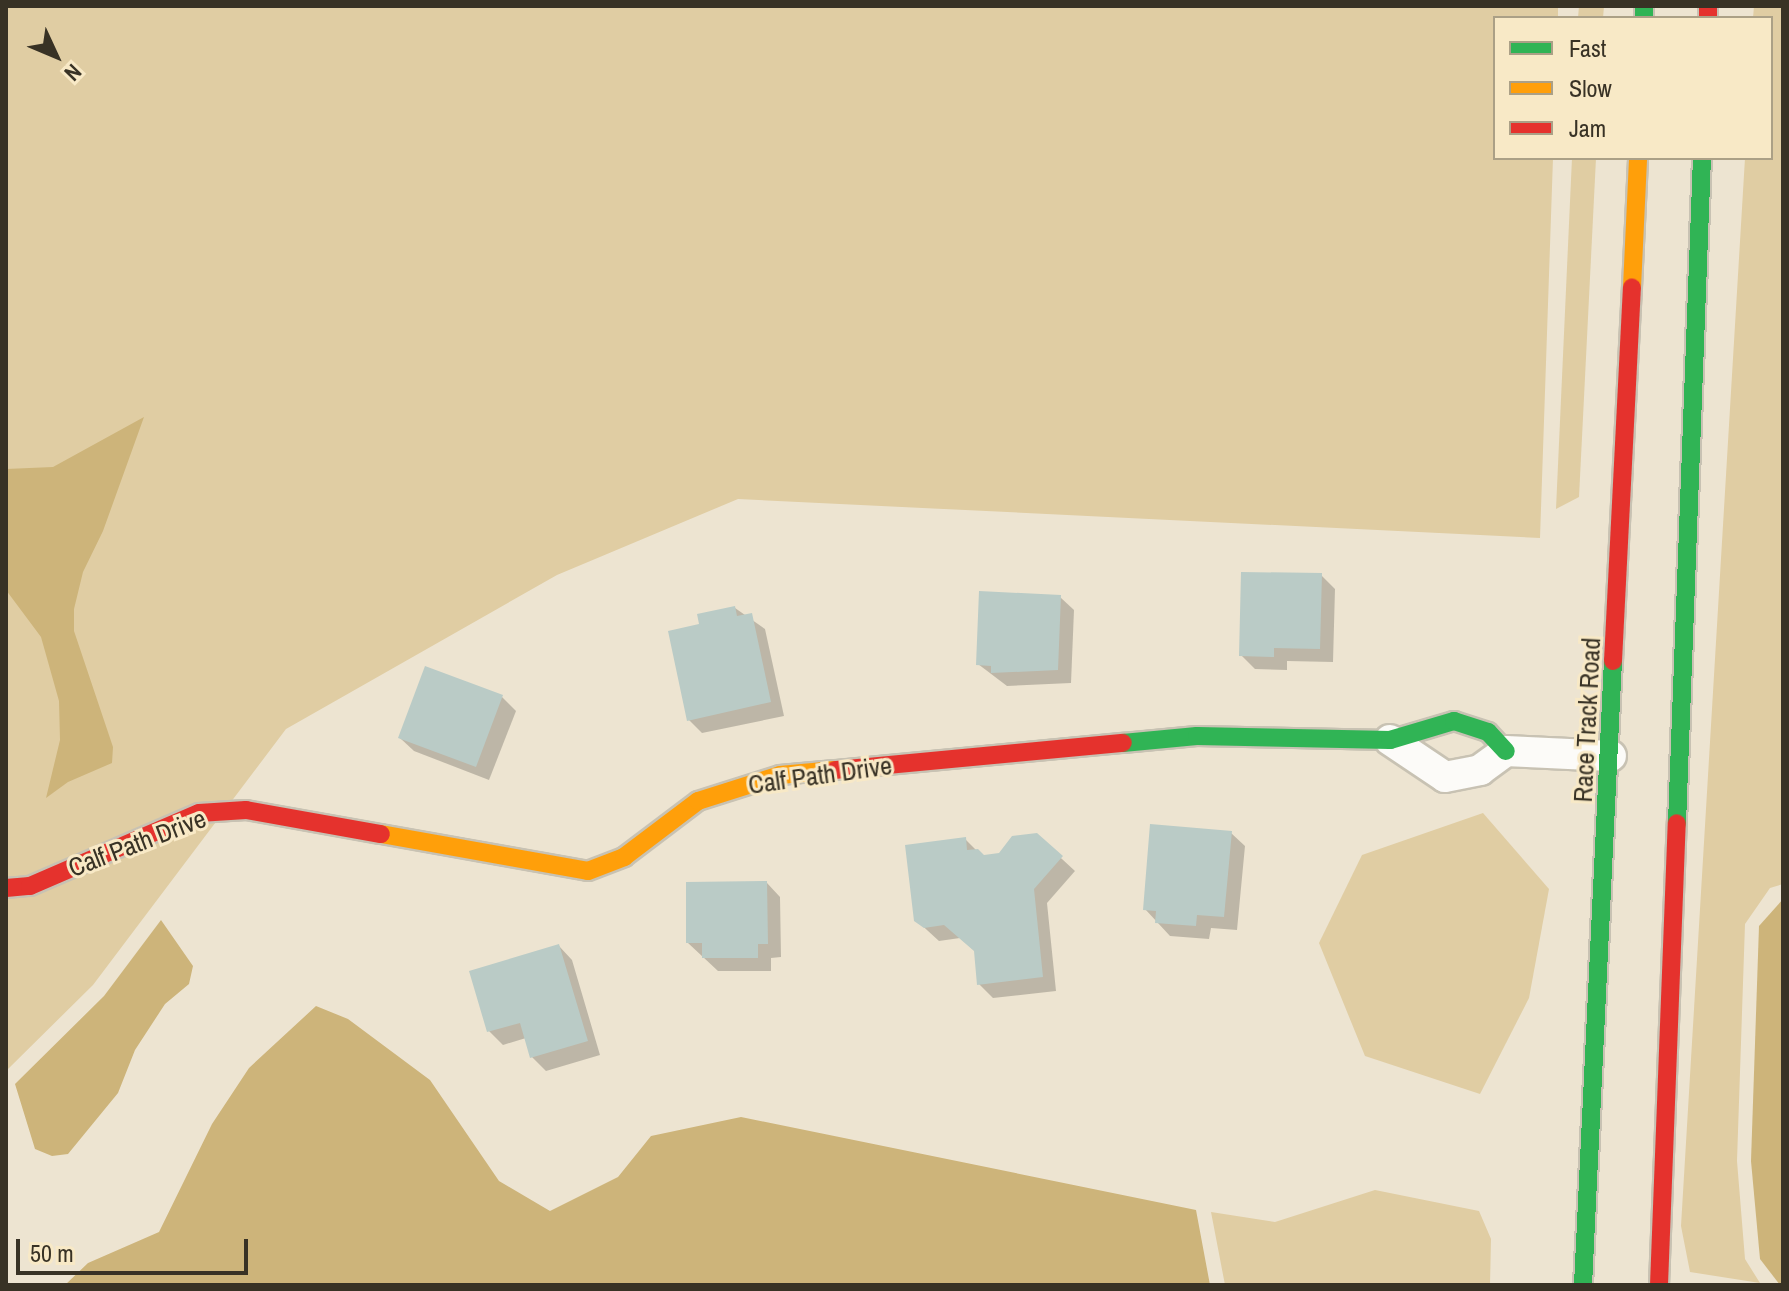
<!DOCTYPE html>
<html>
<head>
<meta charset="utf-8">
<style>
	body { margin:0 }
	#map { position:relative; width:1789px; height:1291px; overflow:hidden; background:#ede4d1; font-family:"Archivo Narrow",sans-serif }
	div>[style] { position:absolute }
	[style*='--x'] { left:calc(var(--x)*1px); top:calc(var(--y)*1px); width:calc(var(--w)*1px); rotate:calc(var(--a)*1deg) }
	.green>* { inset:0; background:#e0cda3 }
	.water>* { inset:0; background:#cdb47a }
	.shadow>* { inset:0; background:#0003 }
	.building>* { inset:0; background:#bacbc6 }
	.roads { filter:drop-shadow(2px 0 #c8c2b3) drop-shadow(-2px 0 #c8c2b3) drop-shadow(0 2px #c8c2b3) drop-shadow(0 -2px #c8c2b3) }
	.street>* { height:30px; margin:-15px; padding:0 15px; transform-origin:15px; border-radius:15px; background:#fcfbf8 }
	.fast>* { height:18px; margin:-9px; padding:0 9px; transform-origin:9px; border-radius:9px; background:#30b455 }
	.slow>* { height:18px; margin:-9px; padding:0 9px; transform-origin:9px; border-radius:9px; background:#ff9f0a }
	.jam>* { height:18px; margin:-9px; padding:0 9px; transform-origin:9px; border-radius:9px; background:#e5322d }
	span { translate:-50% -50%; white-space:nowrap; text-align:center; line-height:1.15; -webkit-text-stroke:6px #f8e9c6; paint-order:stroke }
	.street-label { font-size:26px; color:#383225 }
	.frame { position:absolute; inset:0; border:8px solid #383225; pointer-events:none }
	.legend { position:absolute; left:1493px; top:16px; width:280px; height:144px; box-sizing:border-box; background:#f8e9c6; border:2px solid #aba086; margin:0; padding:10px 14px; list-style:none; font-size:24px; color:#383225 }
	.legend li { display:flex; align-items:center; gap:16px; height:40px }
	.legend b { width:40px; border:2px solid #aba086 }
	.north { position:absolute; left:16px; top:16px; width:80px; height:80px; -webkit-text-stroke:6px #f8e9c6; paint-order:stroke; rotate:134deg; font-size:22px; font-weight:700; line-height:32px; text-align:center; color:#383225 }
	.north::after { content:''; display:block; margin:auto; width:28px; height:36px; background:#383225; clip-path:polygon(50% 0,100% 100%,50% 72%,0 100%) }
	.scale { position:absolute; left:16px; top:1239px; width:232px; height:36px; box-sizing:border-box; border:4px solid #383225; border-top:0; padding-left:10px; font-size:24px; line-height:28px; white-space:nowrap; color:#383225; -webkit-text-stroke:6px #f8e9c6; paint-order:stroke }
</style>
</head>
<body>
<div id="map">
	<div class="green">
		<i style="clip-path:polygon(6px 6px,1558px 6px,1558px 18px,1495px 18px,1495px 158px,1553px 158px,1540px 538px,738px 499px,557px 575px,286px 729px,93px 985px,6px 1071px)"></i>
		<i style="clip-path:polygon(1579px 6px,1604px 6px,1603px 18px,1578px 18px)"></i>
		<i style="clip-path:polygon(1754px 6px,1783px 6px,1783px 884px,1770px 888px,1745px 924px,1737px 1161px,1745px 1259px,1760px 1283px,1690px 1272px,1681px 1226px,1745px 158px,1771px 158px,1771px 18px,1753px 18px)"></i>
		<i style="clip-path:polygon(1572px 158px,1596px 158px,1579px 497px,1556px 509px)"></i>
		<i style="clip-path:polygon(1483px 813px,1549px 889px,1529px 998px,1480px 1094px,1365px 1056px,1319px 943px,1362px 855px)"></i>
		<i style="clip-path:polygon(1375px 1190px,1479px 1211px,1491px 1239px,1490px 1285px,1225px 1285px,1211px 1212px,1275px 1222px)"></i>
	</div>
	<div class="water">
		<i style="clip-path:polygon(144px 417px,103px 531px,83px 572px,74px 609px,74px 631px,113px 747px,112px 763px,68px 782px,46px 798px,60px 740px,59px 701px,41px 637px,6px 590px,6px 469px,53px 467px)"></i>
		<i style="clip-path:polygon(1783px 899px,1783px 1285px,1780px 1285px,1760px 1259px,1751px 1161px,1759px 926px)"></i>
		<i style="clip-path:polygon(161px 920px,193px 966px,189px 984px,165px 1004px,135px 1050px,118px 1093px,68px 1154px,52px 1156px,35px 1149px,15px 1084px,104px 996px)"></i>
		<i style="clip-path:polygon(316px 1006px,348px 1019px,430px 1080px,499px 1181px,550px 1211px,618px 1177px,651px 1136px,741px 1117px,1196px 1210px,1210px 1285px,65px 1285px,88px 1263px,159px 1232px,212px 1124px,249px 1068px)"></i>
	</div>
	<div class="shadow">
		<i style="clip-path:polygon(1321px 575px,1335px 589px,1333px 662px,1287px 661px,1287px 670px,1255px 669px,1241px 655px)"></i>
		<i style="clip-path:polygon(1060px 597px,1074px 610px,1071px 683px,1007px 686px,978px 664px)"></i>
		<i style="clip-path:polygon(735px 608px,765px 629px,784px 716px,702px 733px,689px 720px,701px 626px)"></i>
		<i style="clip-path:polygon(502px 697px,516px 711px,489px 780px,414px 751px,400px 738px)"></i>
		<i style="clip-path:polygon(1231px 833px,1245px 846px,1237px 930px,1211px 928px,1209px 939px,1170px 936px,1145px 909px)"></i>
		<i style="clip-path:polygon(1036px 835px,1075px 871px,1047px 903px,1056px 991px,993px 998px,979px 984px,976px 952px,960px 938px,939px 941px,916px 920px,965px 839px,983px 857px,1000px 855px)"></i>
		<i style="clip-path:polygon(767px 883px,780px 897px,781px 957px,771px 958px,771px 971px,718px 971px,688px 943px)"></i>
		<i style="clip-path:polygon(559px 946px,572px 960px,600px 1055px,546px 1071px,532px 1057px,526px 1038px,503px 1045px,489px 1031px)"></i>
	</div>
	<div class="building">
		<i style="clip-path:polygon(1241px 572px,1322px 573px,1320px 649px,1274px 648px,1274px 657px,1239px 656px)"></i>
		<i style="clip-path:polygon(979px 591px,1061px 595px,1058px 670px,991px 673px,991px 666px,976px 665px)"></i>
		<i style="clip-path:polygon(735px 606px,737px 616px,752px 613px,771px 702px,687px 721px,668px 631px,699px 624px,697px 614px)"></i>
		<i style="clip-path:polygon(425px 666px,503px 695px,476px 767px,398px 738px)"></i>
		<i style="clip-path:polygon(1150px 824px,1232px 831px,1224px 917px,1197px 915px,1196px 926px,1155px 923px,1156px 911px,1143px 910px)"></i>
		<i style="clip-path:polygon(1037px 833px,1063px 856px,1034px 889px,1043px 977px,977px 985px,974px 951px,944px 925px,924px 928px,914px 921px,905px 845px,966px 837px,967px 850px,978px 849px,984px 855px,999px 853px,1012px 836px)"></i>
		<i style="clip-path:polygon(767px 881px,768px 944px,758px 944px,758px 958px,702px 958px,702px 943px,686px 943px,686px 882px)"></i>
		<i style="clip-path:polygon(559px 944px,588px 1041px,530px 1058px,520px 1023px,487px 1032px,469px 971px)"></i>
	</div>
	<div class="roads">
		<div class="street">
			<i style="--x:1390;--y:740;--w:66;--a:33.9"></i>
			<i style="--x:1445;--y:777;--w:36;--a:-11"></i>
			<i style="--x:1480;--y:770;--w:32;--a:-36"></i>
			<i style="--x:1506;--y:751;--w:105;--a:2.7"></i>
		</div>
		<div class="fast">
			<i style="--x:1644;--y:6;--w:12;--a:90"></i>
			<i style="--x:1123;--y:743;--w:74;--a:-5.4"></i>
			<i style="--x:1197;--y:736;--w:193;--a:1.2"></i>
			<i style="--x:1390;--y:740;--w:67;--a:-16.5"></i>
			<i style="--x:1454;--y:721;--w:36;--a:18"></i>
			<i style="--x:1488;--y:732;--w:26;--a:47"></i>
			<i style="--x:1677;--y:823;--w:665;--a:-87.85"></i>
			<i style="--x:1583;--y:1285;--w:625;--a:-87.25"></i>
		</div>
		<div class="slow">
			<i style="--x:1632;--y:287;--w:129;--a:-87.3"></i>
			<i style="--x:381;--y:834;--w:210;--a:10.1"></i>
			<i style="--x:588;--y:871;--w:39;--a:-21"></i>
			<i style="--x:624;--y:857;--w:93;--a:-37.1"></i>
			<i style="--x:698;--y:801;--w:86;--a:-17.6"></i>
			<i style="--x:780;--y:775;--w:55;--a:-5.2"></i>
		</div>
		<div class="jam">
			<i style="--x:1708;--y:6;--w:12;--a:90"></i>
			<i style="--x:1613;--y:661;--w:374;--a:-87.1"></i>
			<i style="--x:835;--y:770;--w:289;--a:-5.4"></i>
			<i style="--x:6;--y:888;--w:24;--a:-5"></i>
			<i style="--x:30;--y:886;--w:184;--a:-23.4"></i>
			<i style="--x:199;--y:813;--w:47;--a:-3.7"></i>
			<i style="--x:246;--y:810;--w:137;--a:10.1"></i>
			<i style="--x:1659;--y:1285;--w:462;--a:-87.8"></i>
		</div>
	</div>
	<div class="street-label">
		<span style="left:1587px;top:720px;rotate:-87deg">Race Track Road</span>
		<span style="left:820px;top:775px;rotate:-8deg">Calf Path Drive</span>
		<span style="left:137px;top:843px;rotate:-21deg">Calf Path Drive</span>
	</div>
	<div class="frame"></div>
	<ul class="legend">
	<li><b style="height:10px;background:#30b455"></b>Fast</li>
	<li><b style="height:10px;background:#ff9f0a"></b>Slow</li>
	<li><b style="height:10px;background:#e5322d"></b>Jam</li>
	</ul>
	<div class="north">N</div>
	<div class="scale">50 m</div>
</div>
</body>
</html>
